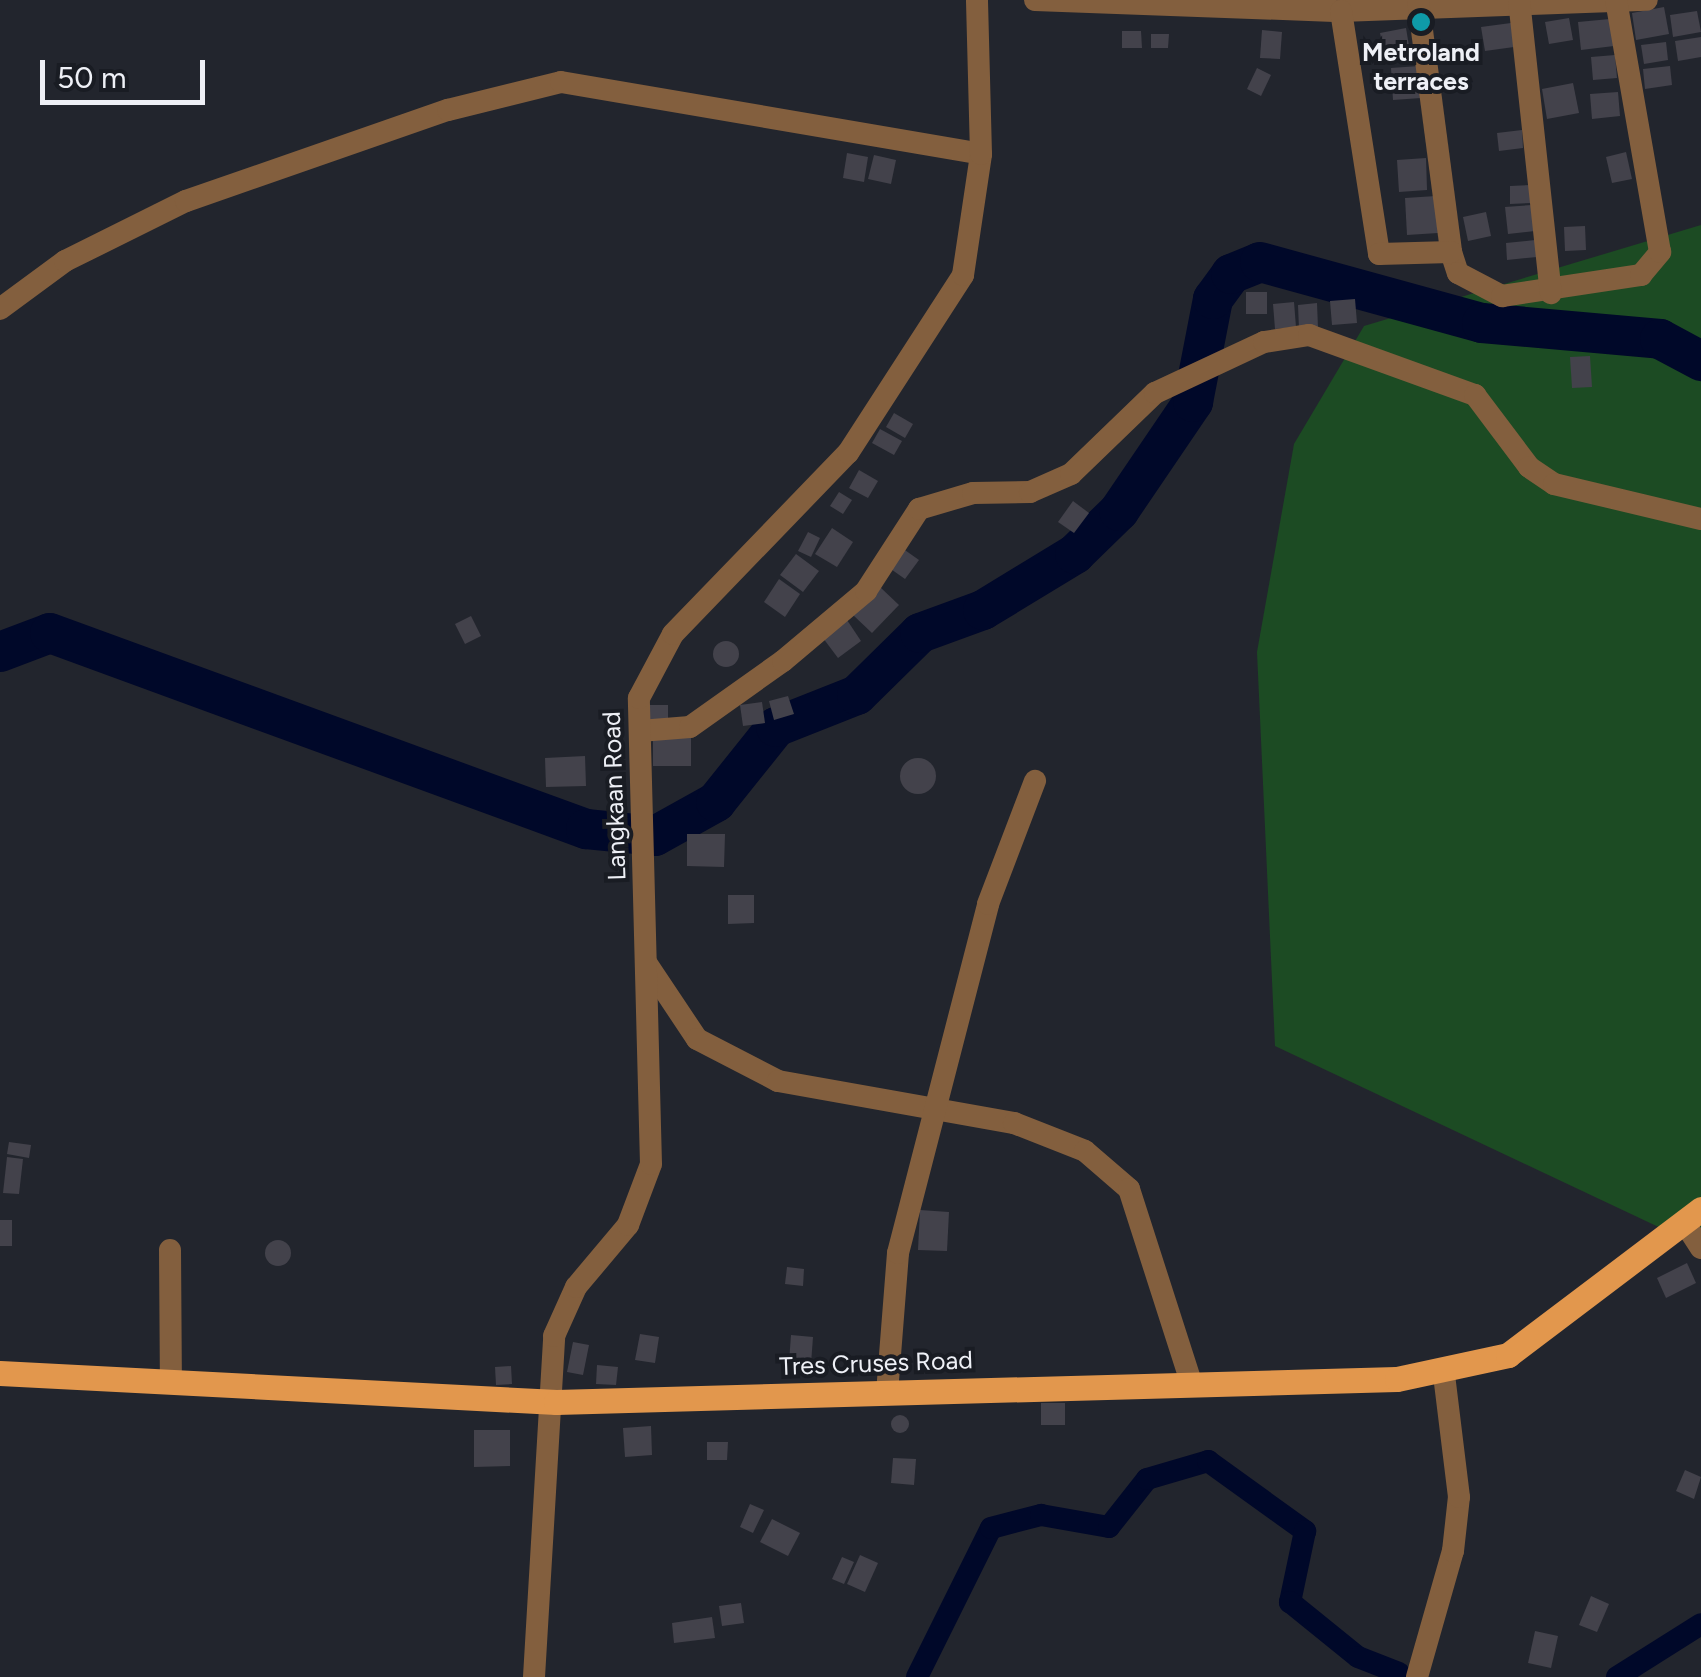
<!DOCTYPE html>
<html>
<head>
<meta charset="utf-8">
<style>
	body { margin:0 }
	#map { position:relative; width:1701px; height:1677px; overflow:hidden; background:#22252d; font-family:Figtree,sans-serif }
	div>[style] { position:absolute }
	[style*='--x'] { left:calc(var(--x)*1px); top:calc(var(--y)*1px); width:calc(var(--w)*1px); rotate:calc(var(--a)*1deg) }
	.green>* { inset:0; background:#1c4b23 }
	.canal>* { height:22px; margin:-11px; padding:0 11px; transform-origin:11px; border-radius:11px; background:#000829 }
	.river>* { height:40px; margin:-20px; padding:0 20px; transform-origin:20px; border-radius:20px; background:#000829 }
	.building>* { inset:0; background:#43424b }
	.round { border-radius:50% }
	.minor>* { height:22px; margin:-11px; padding:0 11px; transform-origin:11px; border-radius:11px; background:#835f3e }
	.major>* { height:25px; margin:-12.5px; padding:0 12.5px; transform-origin:12.5px; border-radius:12.5px; background:#e2974d }
	.dots>* { width:28px; height:28px; translate:-50% -50%; box-sizing:border-box; border:5px solid #191c23; border-radius:50% }
	span { translate:-50% -50%; white-space:nowrap; text-align:center; line-height:1.15; -webkit-text-stroke:8px #191c23; paint-order:stroke }
	.poi-label { font-size:25px; color:#eef0f6; font-weight:700 }
	.street-label { font-size:25px; color:#eef0f6 }
	.scale { position:absolute; left:40px; top:60px; width:165px; height:45px; box-sizing:border-box; border:5px solid #eef0f6; border-top:0; padding-left:12px; font-size:30px; line-height:35px; white-space:nowrap; color:#eef0f6; -webkit-text-stroke:8px #191c23; paint-order:stroke }
</style>
</head>
<body>
<div id="map">
	<div class="green">
		<i style="clip-path:polygon(1701px 225px,1701px 1247px,1275px 1046px,1257px 652px,1294px 444px,1364px 326px)"></i>
	</div>
	<div class="canal">
		<i style="--x:917;--y:1677;--w:166;--a:-63.6"></i>
		<i style="--x:991;--y:1528;--w:52;--a:-14.6"></i>
		<i style="--x:1041;--y:1515;--w:69;--a:10"></i>
		<i style="--x:1109;--y:1527;--w:61;--a:-51.6"></i>
		<i style="--x:1147;--y:1479;--w:64;--a:-16.4"></i>
		<i style="--x:1208;--y:1461;--w:120;--a:35.8"></i>
		<i style="--x:1305;--y:1531;--w:73;--a:101.9"></i>
		<i style="--x:1290;--y:1602;--w:87;--a:39"></i>
		<i style="--x:1358;--y:1657;--w:44;--a:21.3"></i>
		<i style="--x:1617;--y:1677;--w:99;--a:-32.2"></i>
	</div>
	<div class="river">
		<i style="--x:0;--y:652;--w:53;--a:-20.8"></i>
		<i style="--x:50;--y:633;--w:571;--a:20.09"></i>
		<i style="--x:586;--y:829;--w:69;--a:5.8"></i>
		<i style="--x:655;--y:836;--w:70;--a:-29.1"></i>
		<i style="--x:716;--y:802;--w:96;--a:-51.3"></i>
		<i style="--x:776;--y:727;--w:87;--a:-21.6"></i>
		<i style="--x:857;--y:695;--w:88;--a:-44.5"></i>
		<i style="--x:920;--y:633;--w:67;--a:-20.1"></i>
		<i style="--x:983;--y:610;--w:108;--a:-31.3"></i>
		<i style="--x:1075;--y:554;--w:62;--a:-44.3"></i>
		<i style="--x:1119;--y:511;--w:132;--a:-55.8"></i>
		<i style="--x:1193;--y:402;--w:105;--a:-79"></i>
		<i style="--x:1213;--y:299;--w:31;--a:-54"></i>
		<i style="--x:1231;--y:274;--w:31;--a:-22"></i>
		<i style="--x:1260;--y:262;--w:230;--a:15.4"></i>
		<i style="--x:1482;--y:323;--w:179;--a:5.1"></i>
		<i style="--x:1660;--y:339;--w:47;--a:28.2"></i>
	</div>
	<div class="building">
		<i style="clip-path:polygon(1664px 7px,1669px 34px,1636px 40px,1632px 13px)"></i>
		<i style="clip-path:polygon(1697px 11px,1701px 32px,1673px 37px,1670px 15px)"></i>
		<i style="clip-path:polygon(1569px 18px,1573px 40px,1549px 44px,1545px 22px)"></i>
		<i style="clip-path:polygon(1610px 19px,1614px 46px,1581px 50px,1578px 22px)"></i>
		<i style="clip-path:polygon(1511px 23px,1514px 47px,1485px 51px,1481px 27px)"></i>
		<i style="clip-path:polygon(1406px 28px,1409px 46px,1384px 51px,1380px 33px)"></i>
		<i style="clip-path:polygon(1262px 30px,1282px 32px,1280px 59px,1260px 58px)"></i>
		<i style="clip-path:polygon(1122px 31px,1141px 31px,1142px 48px,1122px 48px)"></i>
		<i style="clip-path:polygon(1151px 34px,1169px 34px,1168px 48px,1151px 48px)"></i>
		<i style="clip-path:polygon(1701px 37px,1701px 57px,1678px 61px,1675px 41px)"></i>
		<i style="clip-path:polygon(1666px 42px,1668px 60px,1644px 64px,1641px 45px)"></i>
		<i style="clip-path:polygon(1615px 55px,1617px 78px,1593px 80px,1591px 57px)"></i>
		<i style="clip-path:polygon(1419px 66px,1421px 98px,1393px 100px,1391px 68px)"></i>
		<i style="clip-path:polygon(1670px 66px,1672px 85px,1645px 89px,1643px 69px)"></i>
		<i style="clip-path:polygon(1257px 68px,1271px 75px,1261px 96px,1247px 89px)"></i>
		<i style="clip-path:polygon(1573px 83px,1579px 113px,1547px 119px,1542px 89px)"></i>
		<i style="clip-path:polygon(1618px 92px,1620px 116px,1592px 119px,1590px 94px)"></i>
		<i style="clip-path:polygon(1522px 130px,1523px 148px,1499px 151px,1497px 133px)"></i>
		<i style="clip-path:polygon(1626px 152px,1632px 179px,1612px 183px,1606px 157px)"></i>
		<i style="clip-path:polygon(847px 153px,868px 157px,864px 182px,843px 178px)"></i>
		<i style="clip-path:polygon(874px 155px,896px 160px,891px 184px,868px 179px)"></i>
		<i style="clip-path:polygon(1426px 158px,1427px 190px,1399px 192px,1397px 160px)"></i>
		<i style="clip-path:polygon(1531px 185px,1532px 203px,1510px 204px,1510px 186px)"></i>
		<i style="clip-path:polygon(1436px 196px,1438px 233px,1407px 235px,1405px 198px)"></i>
		<i style="clip-path:polygon(1532px 205px,1535px 231px,1508px 234px,1505px 207px)"></i>
		<i style="clip-path:polygon(1486px 212px,1491px 236px,1468px 241px,1463px 217px)"></i>
		<i style="clip-path:polygon(1585px 226px,1586px 250px,1565px 251px,1564px 227px)"></i>
		<i style="clip-path:polygon(1535px 240px,1537px 257px,1507px 260px,1506px 243px)"></i>
		<i style="clip-path:polygon(1246px 292px,1267px 292px,1267px 314px,1246px 314px)"></i>
		<i style="clip-path:polygon(1355px 299px,1357px 323px,1332px 325px,1330px 301px)"></i>
		<i style="clip-path:polygon(1294px 302px,1296px 327px,1275px 329px,1273px 304px)"></i>
		<i style="clip-path:polygon(1317px 303px,1318px 328px,1299px 329px,1298px 305px)"></i>
		<i style="clip-path:polygon(1590px 356px,1592px 387px,1572px 388px,1570px 357px)"></i>
		<i style="clip-path:polygon(894px 413px,913px 424px,905px 438px,886px 427px)"></i>
		<i style="clip-path:polygon(880px 429px,902px 441px,894px 455px,872px 443px)"></i>
		<i style="clip-path:polygon(859px 470px,878px 481px,868px 498px,849px 488px)"></i>
		<i style="clip-path:polygon(839px 492px,852px 500px,843px 514px,830px 506px)"></i>
		<i style="clip-path:polygon(1073px 501px,1089px 513px,1074px 533px,1058px 522px)"></i>
		<i style="clip-path:polygon(832px 528px,853px 542px,837px 567px,815px 554px)"></i>
		<i style="clip-path:polygon(808px 532px,820px 538px,811px 557px,798px 551px)"></i>
		<i style="clip-path:polygon(902px 548px,919px 560px,905px 579px,888px 567px)"></i>
		<i style="clip-path:polygon(796px 554px,819px 571px,803px 592px,780px 575px)"></i>
		<i style="clip-path:polygon(779px 579px,800px 594px,785px 617px,764px 602px)"></i>
		<i style="clip-path:polygon(880px 587px,899px 605px,872px 633px,853px 615px)"></i>
		<i style="clip-path:polygon(471px 616px,481px 636px,465px 644px,455px 624px)"></i>
		<i style="clip-path:polygon(847px 620px,861px 641px,838px 658px,823px 638px)"></i>
		<i class="round" style="left:713px;top:641px;width:26px;height:26px"></i>
		<i style="clip-path:polygon(788px 696px,794px 714px,774px 720px,769px 701px)"></i>
		<i style="clip-path:polygon(762px 702px,765px 723px,743px 726px,740px 705px)"></i>
		<i style="clip-path:polygon(648px 705px,668px 705px,668px 726px,648px 726px)"></i>
		<i style="clip-path:polygon(691px 737px,691px 766px,653px 766px,653px 738px)"></i>
		<i style="clip-path:polygon(585px 756px,586px 786px,546px 787px,545px 758px)"></i>
		<i class="round" style="left:900px;top:758px;width:36px;height:36px"></i>
		<i style="clip-path:polygon(687px 834px,725px 834px,724px 867px,687px 866px)"></i>
		<i style="clip-path:polygon(728px 895px,754px 895px,754px 923px,728px 924px)"></i>
		<i style="clip-path:polygon(9px 1142px,31px 1145px,29px 1158px,7px 1154px)"></i>
		<i style="clip-path:polygon(7px 1157px,23px 1159px,19px 1194px,3px 1193px)"></i>
		<i style="clip-path:polygon(920px 1210px,949px 1212px,947px 1251px,918px 1250px)"></i>
		<i style="clip-path:polygon(0 1220px,12px 1220px,12px 1246px,0 1246px)"></i>
		<i class="round" style="left:265px;top:1240px;width:26px;height:26px"></i>
		<i style="clip-path:polygon(1687px 1263px,1696px 1283px,1666px 1298px,1657px 1278px)"></i>
		<i style="clip-path:polygon(787px 1267px,804px 1269px,803px 1286px,785px 1284px)"></i>
		<i style="clip-path:polygon(640px 1334px,659px 1337px,655px 1363px,635px 1360px)"></i>
		<i style="clip-path:polygon(791px 1335px,813px 1337px,811px 1364px,789px 1362px)"></i>
		<i style="clip-path:polygon(573px 1342px,589px 1345px,583px 1375px,567px 1372px)"></i>
		<i style="clip-path:polygon(597px 1365px,618px 1367px,616px 1385px,596px 1384px)"></i>
		<i style="clip-path:polygon(511px 1366px,512px 1384px,496px 1385px,495px 1367px)"></i>
		<i style="clip-path:polygon(1041px 1403px,1065px 1403px,1065px 1425px,1041px 1425px)"></i>
		<i class="round" style="left:891px;top:1415px;width:18px;height:18px"></i>
		<i style="clip-path:polygon(651px 1426px,652px 1455px,625px 1457px,623px 1428px)"></i>
		<i style="clip-path:polygon(474px 1430px,510px 1430px,510px 1466px,474px 1467px)"></i>
		<i style="clip-path:polygon(707px 1442px,728px 1442px,727px 1460px,707px 1460px)"></i>
		<i style="clip-path:polygon(893px 1458px,916px 1459px,914px 1485px,891px 1483px)"></i>
		<i style="clip-path:polygon(1685px 1470px,1701px 1477px,1694px 1499px,1676px 1491px)"></i>
		<i style="clip-path:polygon(750px 1504px,764px 1510px,753px 1533px,740px 1527px)"></i>
		<i style="clip-path:polygon(772px 1519px,800px 1533px,788px 1556px,760px 1542px)"></i>
		<i style="clip-path:polygon(860px 1555px,878px 1563px,865px 1592px,847px 1584px)"></i>
		<i style="clip-path:polygon(842px 1557px,854px 1562px,844px 1584px,832px 1579px)"></i>
		<i style="clip-path:polygon(1591px 1596px,1609px 1604px,1597px 1632px,1579px 1625px)"></i>
		<i style="clip-path:polygon(741px 1603px,744px 1623px,722px 1626px,719px 1606px)"></i>
		<i style="clip-path:polygon(712px 1617px,715px 1638px,674px 1643px,672px 1623px)"></i>
		<i style="clip-path:polygon(1535px 1631px,1558px 1636px,1551px 1668px,1528px 1663px)"></i>
	</div>
	<div class="minor">
		<i style="--x:1035;--y:0;--w:306;--a:2.1"></i>
		<i style="--x:1341;--y:11;--w:306;--a:-2.1"></i>
		<i style="--x:1418;--y:0;--w:254;--a:82.5"></i>
		<i style="--x:1451;--y:252;--w:22;--a:72"></i>
		<i style="--x:1458;--y:273;--w:50;--a:27.6"></i>
		<i style="--x:1502;--y:296;--w:141;--a:-8.6"></i>
		<i style="--x:1641;--y:275;--w:30;--a:-50"></i>
		<i style="--x:1660;--y:252;--w:256;--a:-99.9"></i>
		<i style="--x:1519;--y:0;--w:295;--a:83.8"></i>
		<i style="--x:1341;--y:11;--w:246;--a:81.1"></i>
		<i style="--x:1379;--y:254;--w:72;--a:-1.6"></i>
		<i style="--x:0;--y:309;--w:81;--a:-36.4"></i>
		<i style="--x:65;--y:261;--w:135;--a:-26.4"></i>
		<i style="--x:186;--y:201;--w:277;--a:-19.2"></i>
		<i style="--x:448;--y:110;--w:116;--a:-13.9"></i>
		<i style="--x:561;--y:82;--w:426;--a:9.7"></i>
		<i style="--x:640;--y:731;--w:50;--a:-4.6"></i>
		<i style="--x:690;--y:727;--w:114;--a:-35.4"></i>
		<i style="--x:783;--y:661;--w:109;--a:-40.1"></i>
		<i style="--x:866;--y:591;--w:98;--a:-57.1"></i>
		<i style="--x:919;--y:509;--w:56;--a:-16.5"></i>
		<i style="--x:973;--y:493;--w:57;--a:-1"></i>
		<i style="--x:1030;--y:492;--w:45;--a:-23.7"></i>
		<i style="--x:1071;--y:474;--w:117;--a:-44"></i>
		<i style="--x:1155;--y:393;--w:120;--a:-25.1"></i>
		<i style="--x:1264;--y:342;--w:46;--a:-8.8"></i>
		<i style="--x:1309;--y:335;--w:177;--a:19.9"></i>
		<i style="--x:1475;--y:395;--w:90;--a:53.1"></i>
		<i style="--x:1529;--y:467;--w:30;--a:34"></i>
		<i style="--x:1554;--y:484;--w:151;--a:13.4"></i>
		<i style="--x:647;--y:964;--w:90;--a:56.3"></i>
		<i style="--x:697;--y:1039;--w:91;--a:27.4"></i>
		<i style="--x:778;--y:1081;--w:240;--a:10.1"></i>
		<i style="--x:1014;--y:1123;--w:76;--a:21.5"></i>
		<i style="--x:1085;--y:1151;--w:58;--a:40.8"></i>
		<i style="--x:1129;--y:1189;--w:206;--a:72.2"></i>
		<i style="--x:1684;--y:1222;--w:31;--a:57"></i>
		<i style="--x:170;--y:1250;--w:130;--a:89.6"></i>
		<i style="--x:887;--y:1393;--w:140;--a:-85.5"></i>
		<i style="--x:898;--y:1253;--w:360;--a:-75.5"></i>
		<i style="--x:988;--y:904;--w:132;--a:-69.1"></i>
		<i style="--x:534;--y:1677;--w:342;--a:-86.6"></i>
		<i style="--x:554;--y:1336;--w:54;--a:-65.8"></i>
		<i style="--x:576;--y:1287;--w:81;--a:-50"></i>
		<i style="--x:628;--y:1225;--w:65;--a:-69.3"></i>
		<i style="--x:651;--y:1164;--w:466;--a:-91.5"></i>
		<i style="--x:639;--y:698;--w:72;--a:-62"></i>
		<i style="--x:673;--y:634;--w:252;--a:-46"></i>
		<i style="--x:848;--y:453;--w:212;--a:-57.1"></i>
		<i style="--x:963;--y:275;--w:122;--a:-81.5"></i>
		<i style="--x:981;--y:154;--w:154;--a:-91.5"></i>
		<i style="--x:1417;--y:1677;--w:131;--a:-74.1"></i>
		<i style="--x:1453;--y:1551;--w:54;--a:-83.7"></i>
		<i style="--x:1459;--y:1497;--w:124;--a:-97"></i>
	</div>
	<div class="major">
		<i style="--x:0;--y:1373;--w:557;--a:2.99"></i>
		<i style="--x:556;--y:1402;--w:841;--a:-1.57"></i>
		<i style="--x:1397;--y:1379;--w:114;--a:-12.2"></i>
		<i style="--x:1508;--y:1355;--w:242;--a:-37.1"></i>
	</div>
	<div class="dots">
		<i style="left:1421px;top:22px;background:#0f9aa8"></i>
	</div>
	<div class="poi-label">
		<span style="left:1421px;top:67px">Metroland<br>terraces</span>
	</div>
	<div class="street-label">
		<span style="left:614px;top:796px;rotate:-92deg">Langkaan Road</span>
		<span style="left:876px;top:1363px;rotate:-2deg">Tres Cruses Road</span>
	</div>
	<div class="scale">50 m</div>
</div>
</body>
</html>
